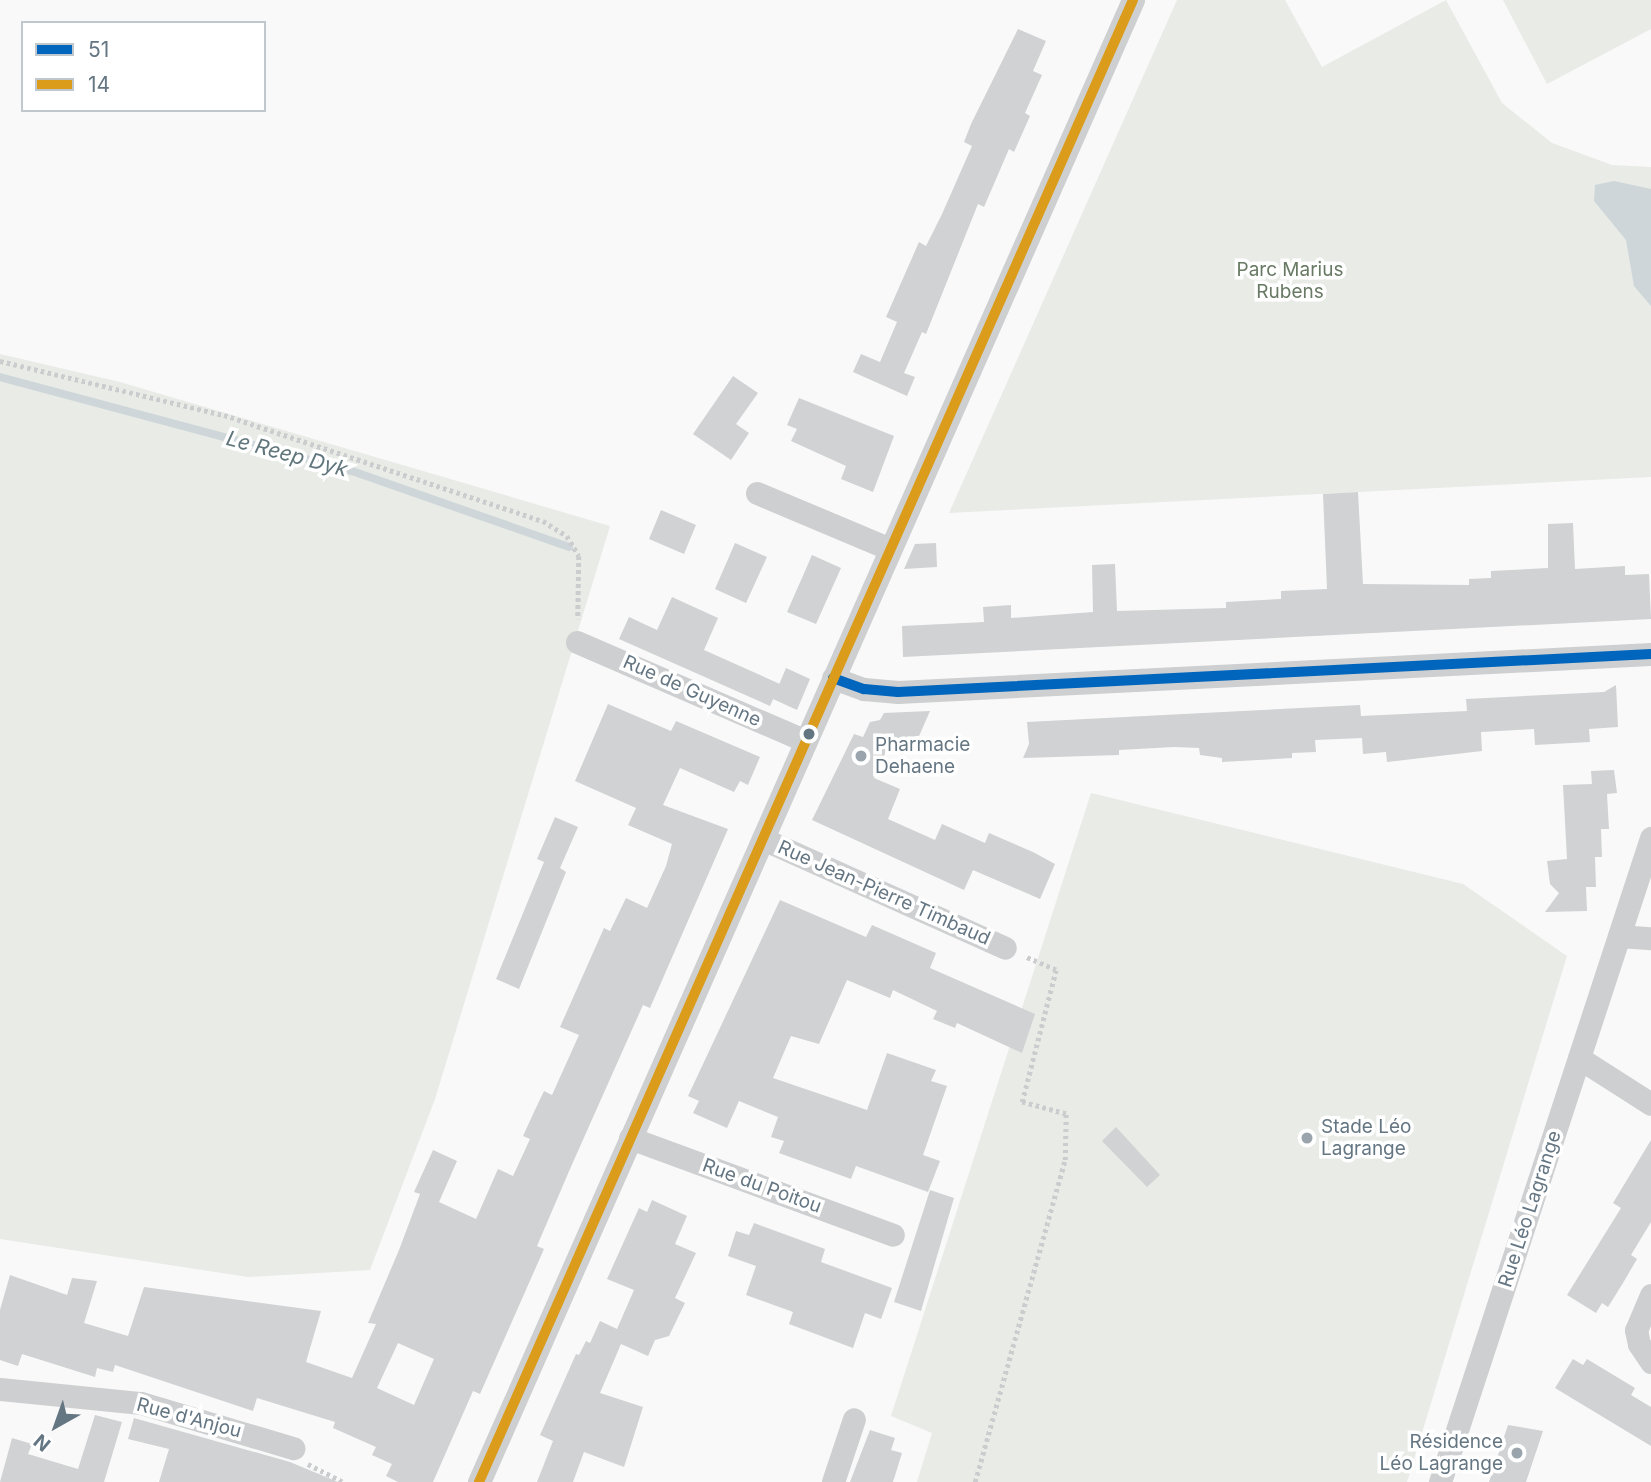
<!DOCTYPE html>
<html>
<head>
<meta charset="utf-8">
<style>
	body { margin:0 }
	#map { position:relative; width:1651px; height:1482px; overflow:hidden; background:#f9f9f9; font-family:Inter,sans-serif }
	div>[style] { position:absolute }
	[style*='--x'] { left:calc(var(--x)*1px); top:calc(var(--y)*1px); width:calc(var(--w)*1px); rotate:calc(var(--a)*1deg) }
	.green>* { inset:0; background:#e8ebe6 }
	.water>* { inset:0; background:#ced6d9 }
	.stream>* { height:8px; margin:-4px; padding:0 4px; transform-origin:4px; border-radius:4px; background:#ced6d9 }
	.building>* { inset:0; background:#d0d2d3 }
	.path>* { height:4.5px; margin-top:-2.25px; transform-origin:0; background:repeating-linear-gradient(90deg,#cbcccd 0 3.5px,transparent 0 7px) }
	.street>* { height:23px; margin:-11.5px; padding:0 11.5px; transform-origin:11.5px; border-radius:11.5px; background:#cecfd0 }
	.bus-1>* { height:10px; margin:-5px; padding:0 5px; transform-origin:5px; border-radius:5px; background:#0065bd }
	.bus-2>* { height:10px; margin:-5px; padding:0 5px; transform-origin:5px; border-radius:5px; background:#da9c1a }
	.dots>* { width:19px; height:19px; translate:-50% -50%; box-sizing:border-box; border:4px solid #fff; border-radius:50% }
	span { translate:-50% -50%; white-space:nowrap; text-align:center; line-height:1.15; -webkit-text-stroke:7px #fff; paint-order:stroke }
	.park-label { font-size:19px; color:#687a64 }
	.street-label { font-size:19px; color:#657683 }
	.poi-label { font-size:19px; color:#657683 }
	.left { translate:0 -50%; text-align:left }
	.right { translate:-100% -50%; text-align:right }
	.water-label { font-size:21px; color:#60757c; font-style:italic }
	.legend { position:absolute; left:21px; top:21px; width:245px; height:91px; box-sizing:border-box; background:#fff; border:2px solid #c1c8cd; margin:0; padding:9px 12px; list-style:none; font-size:21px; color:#657683 }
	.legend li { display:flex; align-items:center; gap:14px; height:35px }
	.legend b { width:35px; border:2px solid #c1c8cd }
	.north { position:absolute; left:21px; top:1391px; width:70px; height:70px; -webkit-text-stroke:5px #fff; paint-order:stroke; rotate:220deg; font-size:19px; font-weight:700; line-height:28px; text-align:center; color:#657683 }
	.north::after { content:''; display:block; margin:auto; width:24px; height:32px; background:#657683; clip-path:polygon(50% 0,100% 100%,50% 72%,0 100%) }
</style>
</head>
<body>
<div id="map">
	<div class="green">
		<i style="clip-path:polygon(1177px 0,1285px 0,1322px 67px,1446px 0,1502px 103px,1552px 143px,1612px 165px,1651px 167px,1651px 477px,949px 513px)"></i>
		<i style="clip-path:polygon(1503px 0,1651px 0,1651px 29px,1547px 84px)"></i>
		<i style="clip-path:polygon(0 354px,120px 382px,610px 526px,435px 1099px,370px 1270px,248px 1277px,0 1239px)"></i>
		<i style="clip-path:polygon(1091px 793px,1463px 884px,1567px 956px,1407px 1482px,917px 1482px,932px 1433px,891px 1416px)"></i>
	</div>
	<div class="water">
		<i style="clip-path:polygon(1614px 181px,1651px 189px,1651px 306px,1634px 286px,1626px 240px,1594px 201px,1595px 185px)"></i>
	</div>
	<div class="stream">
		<i style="--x:0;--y:377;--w:364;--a:15"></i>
		<i style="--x:352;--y:471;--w:230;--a:19.3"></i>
	</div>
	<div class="building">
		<i style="clip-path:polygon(1018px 29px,1046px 41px,1033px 71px,1042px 75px,1025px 113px,1030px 116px,1014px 152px,1009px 149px,984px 207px,978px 204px,926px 334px,922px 332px,904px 373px,915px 377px,907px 396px,853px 372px,861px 354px,880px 362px,897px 322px,886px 317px,919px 242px,926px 246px,942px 214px,972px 146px,964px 142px,971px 124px)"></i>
		<i style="clip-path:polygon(733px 376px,758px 393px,736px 424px,749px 433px,731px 460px,693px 434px)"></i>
		<i style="clip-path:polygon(799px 398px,894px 436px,873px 492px,841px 479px,846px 466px,791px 441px,797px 429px,787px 425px)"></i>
		<i style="clip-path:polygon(1358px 492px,1363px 584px,1469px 585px,1469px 579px,1491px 578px,1491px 571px,1548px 568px,1548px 524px,1573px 523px,1575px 569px,1625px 566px,1625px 575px,1649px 574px,1651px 619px,903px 657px,902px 626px,984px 622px,983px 607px,1011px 605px,1011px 618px,1093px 612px,1092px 565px,1115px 564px,1117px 611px,1226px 608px,1226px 602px,1281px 599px,1281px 591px,1327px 589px,1323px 494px)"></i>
		<i style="clip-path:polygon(661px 510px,696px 525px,684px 554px,649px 539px)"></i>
		<i style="clip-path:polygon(735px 543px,767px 557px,746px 603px,715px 589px)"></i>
		<i style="clip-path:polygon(936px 543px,937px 567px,904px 569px,915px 544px)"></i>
		<i style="clip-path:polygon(812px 555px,841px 568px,816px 624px,787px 612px)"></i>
		<i style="clip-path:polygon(672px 597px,718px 618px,704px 650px,780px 684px,770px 706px,619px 639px,629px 617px,657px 630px)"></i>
		<i style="clip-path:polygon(786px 668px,810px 679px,797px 710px,773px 699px)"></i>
		<i style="clip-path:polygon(1616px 685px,1618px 727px,1589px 729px,1590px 742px,1535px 745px,1534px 729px,1481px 732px,1482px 751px,1387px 762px,1386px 752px,1363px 754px,1362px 738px,1315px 740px,1316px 752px,1292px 753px,1292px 758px,1222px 762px,1222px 758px,1200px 755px,1199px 748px,1174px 747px,1119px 750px,1119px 755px,1023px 758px,1029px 744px,1027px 722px,1360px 705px,1361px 716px,1467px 711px,1466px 699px,1604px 692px)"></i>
		<i style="clip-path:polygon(evenodd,608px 704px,671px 731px,676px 721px,760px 757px,748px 785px,740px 781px,734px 792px,680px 768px,663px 805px,728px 829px,650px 1008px,643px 1005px,570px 1169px,537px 1246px,544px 1249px,480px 1394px,473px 1391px,433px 1482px,398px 1482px,386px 1476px,392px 1464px,372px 1455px,376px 1447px,333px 1428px,335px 1422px,257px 1398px,253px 1411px,115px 1365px,113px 1372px,97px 1368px,95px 1377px,22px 1354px,18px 1366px,0 1360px,0 1310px,10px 1275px,67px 1295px,72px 1278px,97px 1281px,84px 1323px,128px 1336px,144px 1287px,321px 1311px,306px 1362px,352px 1378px,376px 1324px,368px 1323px,399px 1250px,420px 1194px,414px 1192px,433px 1150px,457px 1161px,439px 1202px,476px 1219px,498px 1169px,513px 1176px,530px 1139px,523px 1136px,534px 1112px,544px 1091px,552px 1095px,579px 1035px,560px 1027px,604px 928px,610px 931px,626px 898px,647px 908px,666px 866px,672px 844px,628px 825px,636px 808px,575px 781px,608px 704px,398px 1343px,434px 1359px,414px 1405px,377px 1388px,398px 1343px)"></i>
		<i style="clip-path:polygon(930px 711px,913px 750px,891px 740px,874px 778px,900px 789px,888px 819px,935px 840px,942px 824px,985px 843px,989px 833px,1033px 852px,1055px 864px,1040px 899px,973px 870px,964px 890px,812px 820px,854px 734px,863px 737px,870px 722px,880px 720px,884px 713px)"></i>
		<i style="clip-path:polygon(1614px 770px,1617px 793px,1607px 794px,1609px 829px,1601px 829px,1602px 857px,1595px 857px,1596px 887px,1586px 887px,1587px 911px,1545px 912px,1559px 893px,1550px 884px,1547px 861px,1567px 859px,1563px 785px,1592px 784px,1591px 771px)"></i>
		<i style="clip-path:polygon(555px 817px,578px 827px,560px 868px,566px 872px,519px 989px,496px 979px,544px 862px,537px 859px)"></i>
		<i style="clip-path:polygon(780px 900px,866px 937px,872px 925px,936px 953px,930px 968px,1035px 1014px,1022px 1053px,957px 1023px,955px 1028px,933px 1019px,937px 1011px,893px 990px,890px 998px,847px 980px,819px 1044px,791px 1036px,773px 1078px,867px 1110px,887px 1053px,936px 1070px,931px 1081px,947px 1086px,923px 1155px,940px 1161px,928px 1192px,856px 1166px,851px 1179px,779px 1153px,784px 1141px,771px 1137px,778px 1117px,739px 1101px,727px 1128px,693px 1113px,699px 1101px,688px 1096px)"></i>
		<i style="clip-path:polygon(1116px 1127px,1160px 1175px,1147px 1187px,1102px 1141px)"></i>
		<i style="clip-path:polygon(1651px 1140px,1651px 1222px,1631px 1255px,1637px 1259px,1623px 1283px,1608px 1307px,1602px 1303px,1596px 1313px,1567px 1295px,1621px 1208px,1613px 1203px)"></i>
		<i style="clip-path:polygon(930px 1190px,954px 1198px,921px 1311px,894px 1302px)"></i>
		<i style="clip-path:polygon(652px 1200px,687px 1216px,675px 1244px,696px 1253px,675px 1298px,685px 1303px,669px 1336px,655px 1340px,648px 1356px,621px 1344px,600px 1393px,643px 1407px,624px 1467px,584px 1452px,573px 1482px,537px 1482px,553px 1441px,540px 1435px,576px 1354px,579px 1355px,586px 1341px,590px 1343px,600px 1321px,617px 1329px,634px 1290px,607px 1279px,639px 1208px,647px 1212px)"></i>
		<i style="clip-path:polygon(754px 1223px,825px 1249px,821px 1262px,892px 1288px,881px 1319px,865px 1313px,853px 1348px,789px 1324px,793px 1312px,746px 1295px,756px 1266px,728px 1256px,736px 1231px,749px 1235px)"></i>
		<i style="clip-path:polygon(1573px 1359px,1583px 1365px,1587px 1359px,1635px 1388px,1631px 1395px,1651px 1407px,1651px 1446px,1555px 1388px)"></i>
		<i style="clip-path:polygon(95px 1415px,122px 1422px,104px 1482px,0 1482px,12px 1438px,32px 1444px,28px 1454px,78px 1469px)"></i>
		<i style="clip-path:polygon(134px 1418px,290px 1462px,338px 1482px,159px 1482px,169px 1449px,128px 1439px)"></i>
		<i style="clip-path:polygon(1508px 1425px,1543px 1431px,1526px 1482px,1489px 1482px)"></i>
		<i style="clip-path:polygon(870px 1430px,895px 1438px,891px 1450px,902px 1453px,893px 1482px,850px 1482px)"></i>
	</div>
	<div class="path">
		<i style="--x:0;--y:361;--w:230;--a:13.6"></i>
		<i style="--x:224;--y:415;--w:336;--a:18.4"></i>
		<i style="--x:543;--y:521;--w:28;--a:32"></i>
		<i style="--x:567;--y:536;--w:23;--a:59"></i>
		<i style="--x:579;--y:556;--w:63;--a:90.9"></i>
		<i style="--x:308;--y:1464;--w:39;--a:27"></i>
		<i style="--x:975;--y:1482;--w:334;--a:-74.4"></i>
		<i style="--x:1065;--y:1160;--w:46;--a:-88.8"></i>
		<i style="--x:1066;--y:1114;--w:46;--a:-164.7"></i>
		<i style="--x:1022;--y:1102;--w:136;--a:-75.6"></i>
		<i style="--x:1056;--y:970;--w:34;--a:-157"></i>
	</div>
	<div class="street">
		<i style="--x:757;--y:493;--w:144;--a:22.8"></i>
		<i style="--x:577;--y:642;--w:249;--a:23.4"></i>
		<i style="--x:833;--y:678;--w:33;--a:20"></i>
		<i style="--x:864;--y:689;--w:34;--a:5"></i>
		<i style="--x:898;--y:692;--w:754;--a:-2.89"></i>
		<i style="--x:763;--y:839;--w:265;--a:24.2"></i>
		<i style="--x:1619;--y:936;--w:32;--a:4"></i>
		<i style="--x:1579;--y:1058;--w:85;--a:32.6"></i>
		<i style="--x:630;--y:1138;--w:280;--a:20.2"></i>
		<i style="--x:1651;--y:1295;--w:38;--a:113"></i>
		<i style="--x:1636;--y:1330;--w:14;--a:78"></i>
		<i style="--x:1639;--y:1344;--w:22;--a:56"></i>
		<i style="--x:0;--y:1389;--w:142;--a:5.7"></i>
		<i style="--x:141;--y:1403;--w:159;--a:16.5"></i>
		<i style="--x:479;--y:1482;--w:1620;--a:-66.19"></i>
		<i style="--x:833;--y:1482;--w:66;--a:-71.6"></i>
		<i style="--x:1440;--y:1482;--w:678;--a:-71.86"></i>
	</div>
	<div class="bus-1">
		<i style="--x:833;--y:678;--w:33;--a:20"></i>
		<i style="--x:864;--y:689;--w:34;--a:5"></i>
		<i style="--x:898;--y:692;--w:754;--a:-2.89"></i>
	</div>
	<div class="bus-2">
		<i style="--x:479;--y:1482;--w:1620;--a:-66.19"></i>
	</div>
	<div class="dots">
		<i style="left:809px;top:734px;background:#657683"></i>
		<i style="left:861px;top:756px;background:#99a4ac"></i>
		<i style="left:1307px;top:1138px;background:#99a4ac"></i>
		<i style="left:1517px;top:1453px;background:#99a4ac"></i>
	</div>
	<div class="park-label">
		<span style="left:1290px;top:281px">Parc Marius<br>Rubens</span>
	</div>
	<div class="street-label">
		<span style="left:692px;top:691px;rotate:24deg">Rue de Guyenne</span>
		<span style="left:884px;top:893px;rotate:24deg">Rue Jean-Pierre Timbaud</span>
		<span style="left:762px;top:1186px;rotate:20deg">Rue du Poitou</span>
		<span style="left:1530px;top:1209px;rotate:-72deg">Rue Léo Lagrange</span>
		<span style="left:189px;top:1418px;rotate:15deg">Rue d'Anjou</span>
	</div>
	<div class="poi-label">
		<span class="left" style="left:875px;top:756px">Pharmacie<br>Dehaene</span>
		<span class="left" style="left:1321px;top:1138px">Stade Léo<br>Lagrange</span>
		<span class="right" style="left:1503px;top:1453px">Résidence<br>Léo Lagrange</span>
	</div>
	<div class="water-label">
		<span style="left:287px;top:454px;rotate:15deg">Le Reep Dyk</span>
	</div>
	<ul class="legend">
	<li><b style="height:9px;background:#0065bd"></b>51</li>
	<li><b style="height:9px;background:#da9c1a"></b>14</li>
	</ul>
	<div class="north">N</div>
</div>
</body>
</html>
